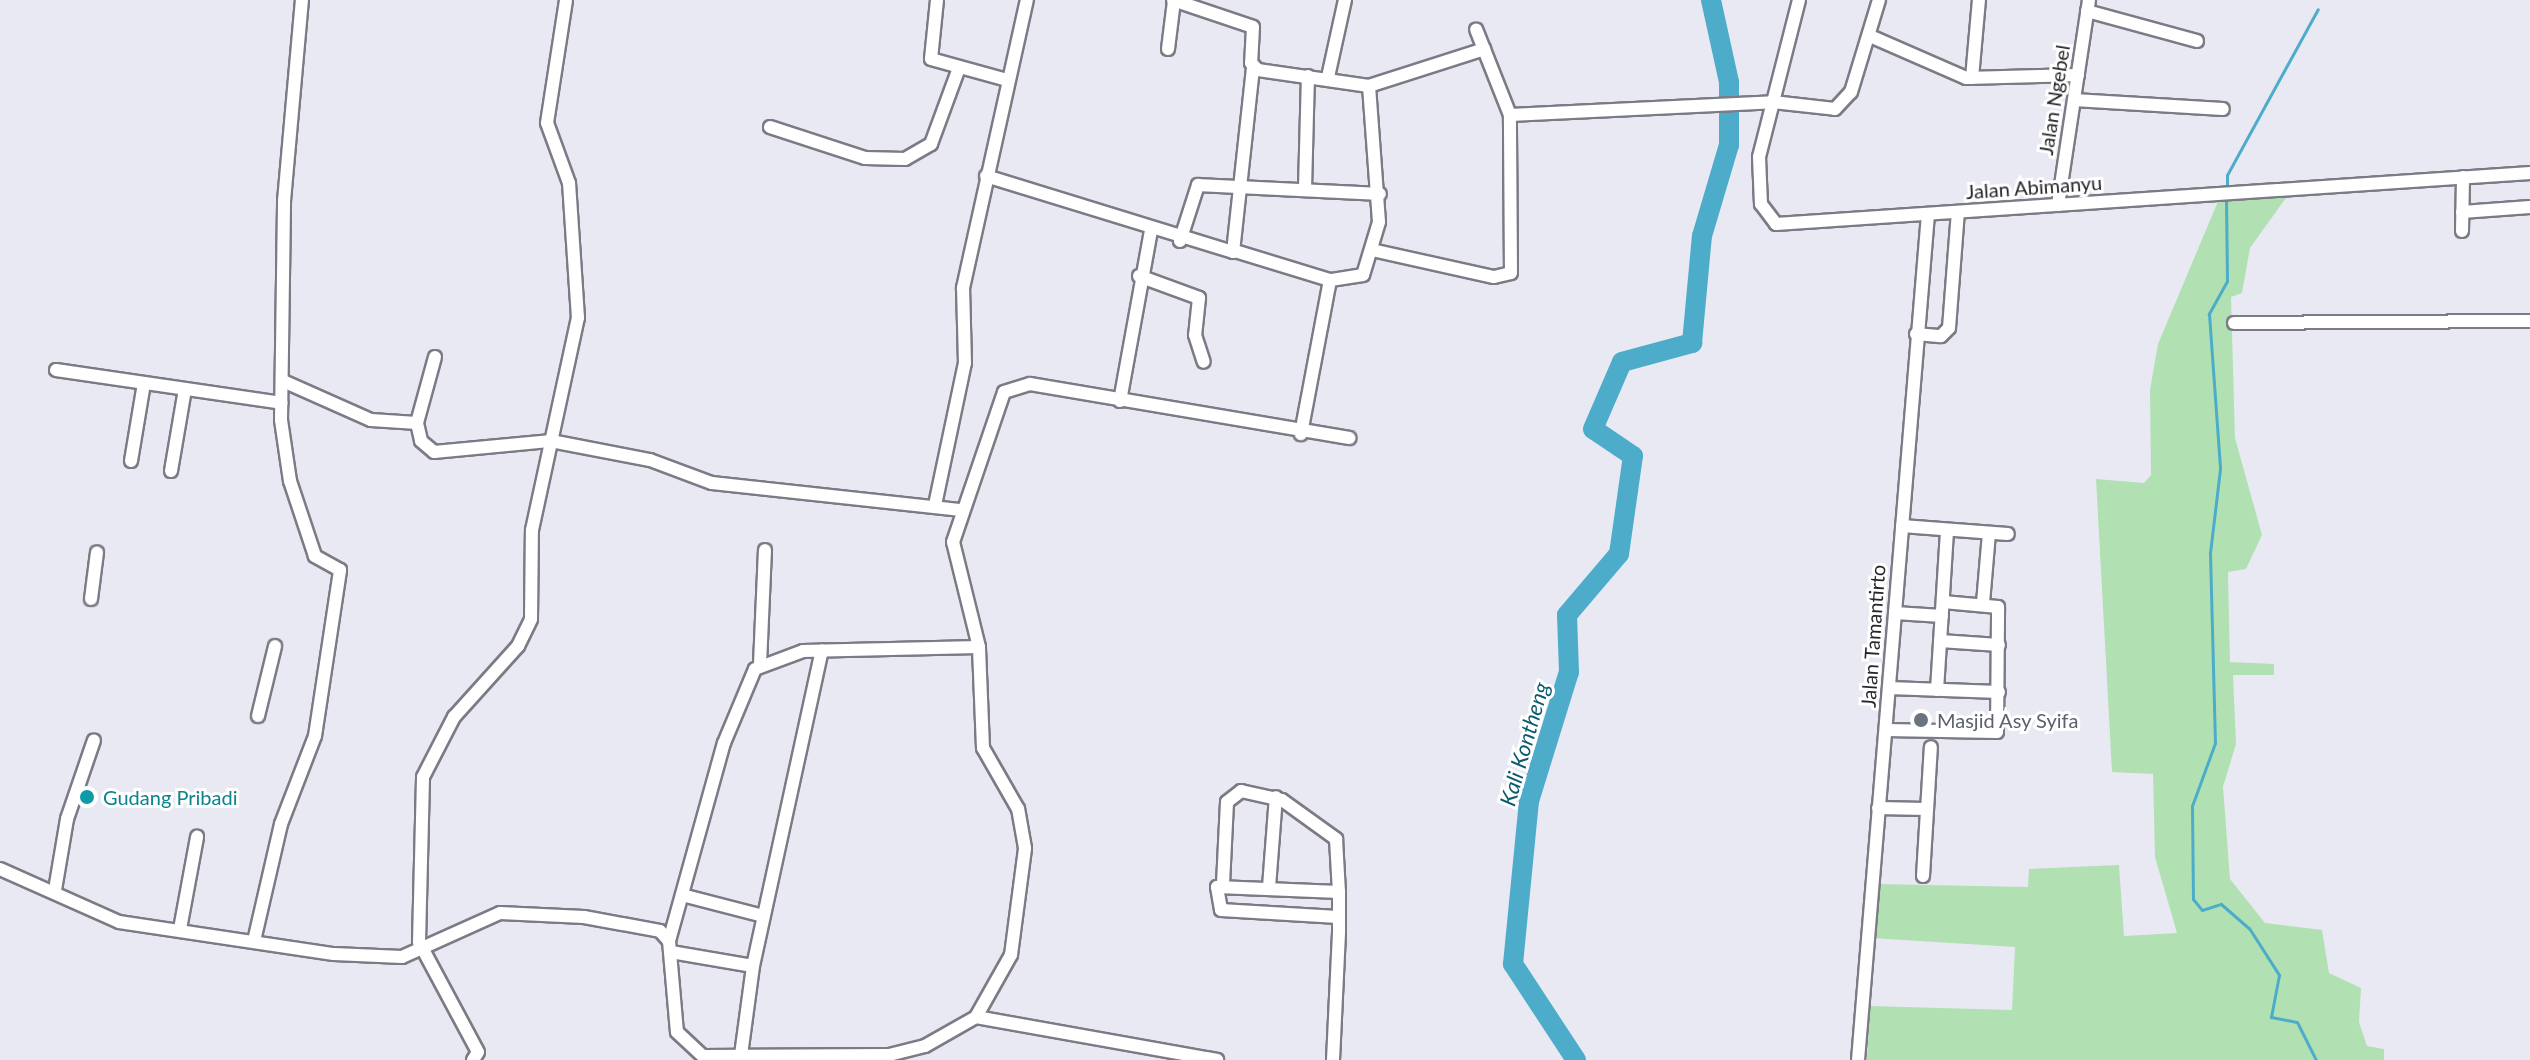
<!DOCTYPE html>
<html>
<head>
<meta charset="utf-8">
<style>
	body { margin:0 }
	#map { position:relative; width:2530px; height:1060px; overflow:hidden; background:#e9e9f4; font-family:Lato,sans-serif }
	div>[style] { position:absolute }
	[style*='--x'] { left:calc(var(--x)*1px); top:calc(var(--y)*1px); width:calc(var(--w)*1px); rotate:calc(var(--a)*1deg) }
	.green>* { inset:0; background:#b1e1b2 }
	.stream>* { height:3px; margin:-1.5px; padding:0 1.5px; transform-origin:1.5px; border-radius:1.5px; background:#4dacc9 }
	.river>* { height:20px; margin:-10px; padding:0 10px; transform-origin:10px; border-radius:10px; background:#4dacc9 }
	.roads { filter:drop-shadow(2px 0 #7c7b85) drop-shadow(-2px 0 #7c7b85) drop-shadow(0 2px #7c7b85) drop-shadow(0 -2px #7c7b85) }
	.minor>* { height:12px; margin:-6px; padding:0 6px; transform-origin:6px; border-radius:6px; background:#fff }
	.dots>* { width:22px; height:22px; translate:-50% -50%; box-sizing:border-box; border:4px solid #fff; border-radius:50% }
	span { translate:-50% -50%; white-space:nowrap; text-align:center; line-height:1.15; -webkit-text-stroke:6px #fff; paint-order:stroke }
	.street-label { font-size:20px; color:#26262a }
	.worship-label { font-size:20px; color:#5b616d }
	.left { translate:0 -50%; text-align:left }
	.culture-label { font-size:20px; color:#0d838f }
	.water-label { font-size:22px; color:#0a5b6f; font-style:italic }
</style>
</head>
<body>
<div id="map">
	<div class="green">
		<i style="clip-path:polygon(2288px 195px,2250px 248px,2242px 293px,2231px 297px,2235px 438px,2262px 535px,2246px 569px,2228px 572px,2230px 662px,2274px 664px,2274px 675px,2233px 675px,2236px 744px,2223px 787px,2230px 879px,2265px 923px,2322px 930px,2329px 973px,2361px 988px,2359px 1022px,2367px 1046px,2384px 1049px,2384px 1060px,1867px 1060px,1870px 1006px,2012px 1010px,2015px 947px,1872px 938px,1876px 884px,2028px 887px,2029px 869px,2119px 865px,2124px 936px,2177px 933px,2155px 857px,2153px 774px,2112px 772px,2096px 479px,2144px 483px,2151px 475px,2150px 390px,2158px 344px,2219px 199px)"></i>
	</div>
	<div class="stream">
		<i style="--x:2227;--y:189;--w:14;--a:-90"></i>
		<i style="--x:2227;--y:175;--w:189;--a:-61.3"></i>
		<i style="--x:2226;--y:199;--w:82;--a:89.3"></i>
		<i style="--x:2227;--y:281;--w:38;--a:119"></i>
		<i style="--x:2209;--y:314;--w:155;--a:85.9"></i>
		<i style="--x:2220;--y:469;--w:85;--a:96.8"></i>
		<i style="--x:2210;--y:553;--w:190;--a:88.5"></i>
		<i style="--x:2215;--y:743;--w:67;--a:110.1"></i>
		<i style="--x:2192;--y:806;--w:93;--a:89.4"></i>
		<i style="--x:2193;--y:899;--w:14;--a:51"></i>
		<i style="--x:2202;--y:910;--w:20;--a:-18"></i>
		<i style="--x:2221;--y:904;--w:37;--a:41"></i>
		<i style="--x:2249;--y:928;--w:56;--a:57.4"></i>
		<i style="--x:2279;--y:975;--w:43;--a:100.8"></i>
		<i style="--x:2271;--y:1017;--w:26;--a:11"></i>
		<i style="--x:2297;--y:1022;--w:42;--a:63.4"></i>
	</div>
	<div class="river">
		<i style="--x:1576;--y:1060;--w:115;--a:-123.3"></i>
		<i style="--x:1513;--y:964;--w:164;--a:-84.4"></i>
		<i style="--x:1529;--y:801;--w:135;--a:-72.8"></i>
		<i style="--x:1569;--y:672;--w:57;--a:-92"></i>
		<i style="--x:1567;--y:615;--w:80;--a:-49.6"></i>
		<i style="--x:1619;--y:554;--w:99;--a:-81.9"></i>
		<i style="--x:1633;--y:456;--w:48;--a:-146"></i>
		<i style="--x:1593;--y:429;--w:73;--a:-66.6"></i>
		<i style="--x:1622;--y:362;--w:73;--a:-15.2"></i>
		<i style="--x:1692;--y:343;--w:107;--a:-84.7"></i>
		<i style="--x:1702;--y:236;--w:95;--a:-73.5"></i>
		<i style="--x:1729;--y:145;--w:63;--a:-90"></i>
		<i style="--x:1729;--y:82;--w:84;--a:-102.4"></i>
	</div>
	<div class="roads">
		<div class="minor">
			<i style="--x:937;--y:0;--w:59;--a:95.8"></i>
			<i style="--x:931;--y:59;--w:79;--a:15.4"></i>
			<i style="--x:1173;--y:0;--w:84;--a:18.6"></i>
			<i style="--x:1253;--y:27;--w:36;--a:93"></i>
			<i style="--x:1251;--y:63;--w:10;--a:45"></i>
			<i style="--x:1258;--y:70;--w:112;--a:8.2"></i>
			<i style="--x:1369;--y:86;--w:136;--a:85.8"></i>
			<i style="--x:1379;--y:222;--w:55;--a:106.8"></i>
			<i style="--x:1363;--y:275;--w:33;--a:171"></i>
			<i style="--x:1799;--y:0;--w:162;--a:104.3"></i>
			<i style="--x:1759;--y:157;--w:47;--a:87.6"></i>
			<i style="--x:1761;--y:204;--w:25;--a:53"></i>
			<i style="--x:1776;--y:224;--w:756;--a:-3.87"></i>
			<i style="--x:2087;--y:11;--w:114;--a:15.3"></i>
			<i style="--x:1870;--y:36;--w:105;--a:23.6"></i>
			<i style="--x:1966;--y:78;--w:112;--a:-1.5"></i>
			<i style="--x:1168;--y:49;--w:48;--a:-82.9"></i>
			<i style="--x:1328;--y:77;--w:79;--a:-77.6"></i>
			<i style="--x:1972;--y:78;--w:78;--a:-84.9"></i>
			<i style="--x:1369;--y:86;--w:121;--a:-17.8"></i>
			<i style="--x:2074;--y:100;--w:149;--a:3.5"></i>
			<i style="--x:1510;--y:115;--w:263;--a:-2.8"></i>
			<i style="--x:1773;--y:102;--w:62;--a:6.4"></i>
			<i style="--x:1835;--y:109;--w:23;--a:-47"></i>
			<i style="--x:1851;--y:92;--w:96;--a:-73.1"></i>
			<i style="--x:770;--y:127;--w:100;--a:18.1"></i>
			<i style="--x:865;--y:158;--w:40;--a:1.4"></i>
			<i style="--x:905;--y:159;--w:30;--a:-30"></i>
			<i style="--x:931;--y:144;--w:81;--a:-69.8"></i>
			<i style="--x:986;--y:176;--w:258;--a:17.1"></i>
			<i style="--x:1233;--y:252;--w:186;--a:-83.8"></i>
			<i style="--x:1305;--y:189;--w:113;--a:-88.5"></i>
			<i style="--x:2058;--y:205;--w:207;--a:-81.4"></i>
			<i style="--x:2462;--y:212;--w:68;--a:-4.2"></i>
			<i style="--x:2462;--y:231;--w:54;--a:-88.9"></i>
			<i style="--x:1180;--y:241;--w:59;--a:-72.2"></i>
			<i style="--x:1198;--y:185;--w:182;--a:2.8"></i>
			<i style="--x:1372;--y:250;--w:125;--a:12.5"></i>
			<i style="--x:1494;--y:277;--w:17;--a:-13"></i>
			<i style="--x:1511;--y:273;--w:158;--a:-90.4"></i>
			<i style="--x:1510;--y:115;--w:92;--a:-111.6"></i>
			<i style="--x:1235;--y:251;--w:99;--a:17"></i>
			<i style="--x:1330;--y:280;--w:157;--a:100.7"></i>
			<i style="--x:1139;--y:276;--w:64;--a:20.1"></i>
			<i style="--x:1199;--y:298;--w:37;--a:96"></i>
			<i style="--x:1195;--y:335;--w:28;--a:72"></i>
			<i style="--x:2234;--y:323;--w:296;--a:-0.4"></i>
			<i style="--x:1916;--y:334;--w:25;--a:5"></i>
			<i style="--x:1941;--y:336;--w:11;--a:-45"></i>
			<i style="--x:1949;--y:328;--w:116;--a:-85.6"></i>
			<i style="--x:435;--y:357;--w:68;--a:105.3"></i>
			<i style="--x:417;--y:423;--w:18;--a:77"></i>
			<i style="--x:421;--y:441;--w:17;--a:40"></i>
			<i style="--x:434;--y:452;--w:118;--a:-5.4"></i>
			<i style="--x:551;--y:441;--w:101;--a:10.9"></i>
			<i style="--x:650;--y:460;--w:66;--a:20.4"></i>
			<i style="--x:712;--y:483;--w:251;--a:6.2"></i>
			<i style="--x:56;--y:370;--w:228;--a:8.3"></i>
			<i style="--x:283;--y:381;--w:96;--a:23.9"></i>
			<i style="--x:371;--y:420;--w:46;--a:3.7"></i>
			<i style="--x:1120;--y:401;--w:174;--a:-79.7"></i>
			<i style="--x:131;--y:461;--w:79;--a:-80.5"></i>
			<i style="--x:171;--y:471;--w:83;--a:-80.3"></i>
			<i style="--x:935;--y:505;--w:145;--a:-78.1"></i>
			<i style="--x:965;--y:363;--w:75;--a:-91.5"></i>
			<i style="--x:963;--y:288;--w:295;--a:-77.5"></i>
			<i style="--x:1902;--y:526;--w:106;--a:4.3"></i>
			<i style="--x:91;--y:599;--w:47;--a:-82.7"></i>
			<i style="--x:1983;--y:603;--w:70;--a:-85.1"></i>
			<i style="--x:1895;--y:613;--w:47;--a:3.7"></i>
			<i style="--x:1940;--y:641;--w:59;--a:3.9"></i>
			<i style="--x:760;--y:664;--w:114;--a:-87.5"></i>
			<i style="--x:1889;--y:688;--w:110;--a:2.1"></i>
			<i style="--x:1937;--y:690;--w:160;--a:-86.4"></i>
			<i style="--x:258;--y:716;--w:72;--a:-76.3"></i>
			<i style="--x:1886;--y:730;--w:111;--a:1"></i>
			<i style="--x:1997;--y:732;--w:125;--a:-89.5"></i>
			<i style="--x:1998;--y:607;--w:55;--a:-174.8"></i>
			<i style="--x:1878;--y:808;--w:48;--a:1.2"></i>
			<i style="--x:0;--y:869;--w:130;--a:24"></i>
			<i style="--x:119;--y:922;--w:217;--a:8.5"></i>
			<i style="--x:334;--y:954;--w:68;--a:2.5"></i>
			<i style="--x:402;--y:957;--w:107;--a:-24.2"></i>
			<i style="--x:500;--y:913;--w:84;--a:2.7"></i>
			<i style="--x:584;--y:917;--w:77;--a:10.4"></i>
			<i style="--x:660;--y:931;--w:13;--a:48"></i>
			<i style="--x:669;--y:941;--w:91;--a:85"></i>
			<i style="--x:677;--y:1032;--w:35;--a:43"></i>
			<i style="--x:703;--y:1056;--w:186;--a:-0.3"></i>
			<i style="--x:889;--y:1055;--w:37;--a:-14"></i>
			<i style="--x:925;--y:1046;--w:59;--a:-29.6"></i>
			<i style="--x:976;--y:1017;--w:245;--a:10.1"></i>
			<i style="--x:1923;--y:876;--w:129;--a:-86.5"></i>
			<i style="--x:1223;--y:884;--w:82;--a:-87.2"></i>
			<i style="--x:1227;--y:802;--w:18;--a:-38"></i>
			<i style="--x:1241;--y:791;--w:42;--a:12.4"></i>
			<i style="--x:1282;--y:800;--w:67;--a:35.8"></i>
			<i style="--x:1336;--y:839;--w:53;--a:86.8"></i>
			<i style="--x:1269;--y:887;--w:90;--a:-85.6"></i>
			<i style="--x:55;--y:890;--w:72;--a:-80.4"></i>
			<i style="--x:67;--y:819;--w:83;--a:-71.1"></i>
			<i style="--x:682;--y:895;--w:84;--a:14.5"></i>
			<i style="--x:180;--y:929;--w:94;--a:-79.5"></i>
			<i style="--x:254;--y:941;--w:120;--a:-77"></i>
			<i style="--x:281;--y:824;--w:94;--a:-68.9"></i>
			<i style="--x:315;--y:736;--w:168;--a:-81.4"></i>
			<i style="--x:340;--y:570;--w:29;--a:-151"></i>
			<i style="--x:315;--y:556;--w:79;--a:-108.4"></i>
			<i style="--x:290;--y:481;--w:62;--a:-98.4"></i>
			<i style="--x:281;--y:420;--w:219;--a:-89.2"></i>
			<i style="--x:284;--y:201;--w:202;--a:-84.9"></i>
			<i style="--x:669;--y:941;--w:205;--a:-74.5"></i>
			<i style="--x:724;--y:743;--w:80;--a:-67.3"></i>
			<i style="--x:755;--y:669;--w:51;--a:-20.6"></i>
			<i style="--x:803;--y:651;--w:176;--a:-1.3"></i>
			<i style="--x:671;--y:952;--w:83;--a:9.7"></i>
			<i style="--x:976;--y:1017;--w:71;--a:-60.6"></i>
			<i style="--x:1011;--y:955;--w:108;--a:-82.5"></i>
			<i style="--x:1025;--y:848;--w:40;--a:-100"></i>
			<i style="--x:1018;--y:809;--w:70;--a:-119.8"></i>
			<i style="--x:983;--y:748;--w:101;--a:-92.3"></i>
			<i style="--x:979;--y:647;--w:108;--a:-103.9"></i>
			<i style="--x:953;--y:542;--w:158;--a:-71.2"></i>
			<i style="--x:1004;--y:392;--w:27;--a:-17"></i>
			<i style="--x:1030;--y:384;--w:324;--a:9.6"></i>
			<i style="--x:741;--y:1055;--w:90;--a:-82.3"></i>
			<i style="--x:753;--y:966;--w:323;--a:-77.7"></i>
			<i style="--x:473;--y:1060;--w:9;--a:-58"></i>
			<i style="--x:478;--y:1052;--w:125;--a:-118.2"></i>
			<i style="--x:419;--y:942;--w:165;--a:-88.6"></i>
			<i style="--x:423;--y:777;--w:68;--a:-62.7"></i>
			<i style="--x:454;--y:717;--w:96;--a:-48"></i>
			<i style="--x:518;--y:646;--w:30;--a:-64"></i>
			<i style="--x:531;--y:619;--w:89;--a:-89.4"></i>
			<i style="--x:532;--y:530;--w:217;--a:-77.8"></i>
			<i style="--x:578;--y:318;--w:135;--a:-93.8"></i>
			<i style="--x:569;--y:183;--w:64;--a:-110.1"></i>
			<i style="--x:547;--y:123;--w:124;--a:-81.2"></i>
			<i style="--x:1333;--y:1060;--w:128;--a:-87.3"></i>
			<i style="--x:1339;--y:932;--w:40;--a:-90"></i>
			<i style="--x:1339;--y:892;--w:122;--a:-177.7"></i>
			<i style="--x:1217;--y:887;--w:23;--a:80"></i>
			<i style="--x:1221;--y:910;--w:117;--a:3.4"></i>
			<i style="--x:1858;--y:1060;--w:849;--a:-85.27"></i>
		</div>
	</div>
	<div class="dots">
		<i style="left:1921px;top:720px;background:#6b7280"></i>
		<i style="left:87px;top:797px;background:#0f9aa8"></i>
	</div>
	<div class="street-label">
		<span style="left:2054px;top:100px;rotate:-81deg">Jalan Ngebel</span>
		<span style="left:2034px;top:187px;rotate:-4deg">Jalan Abimanyu</span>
		<span style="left:1873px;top:636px;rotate:-86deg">Jalan Tamantirto</span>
	</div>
	<div class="worship-label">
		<span class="left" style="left:1937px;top:720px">Masjid Asy Syifa</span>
	</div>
	<div class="culture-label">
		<span class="left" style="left:103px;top:797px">Gudang Pribadi</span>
	</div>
	<div class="water-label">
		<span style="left:1524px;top:744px;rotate:-74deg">Kali Kontheng</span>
	</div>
</div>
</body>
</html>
